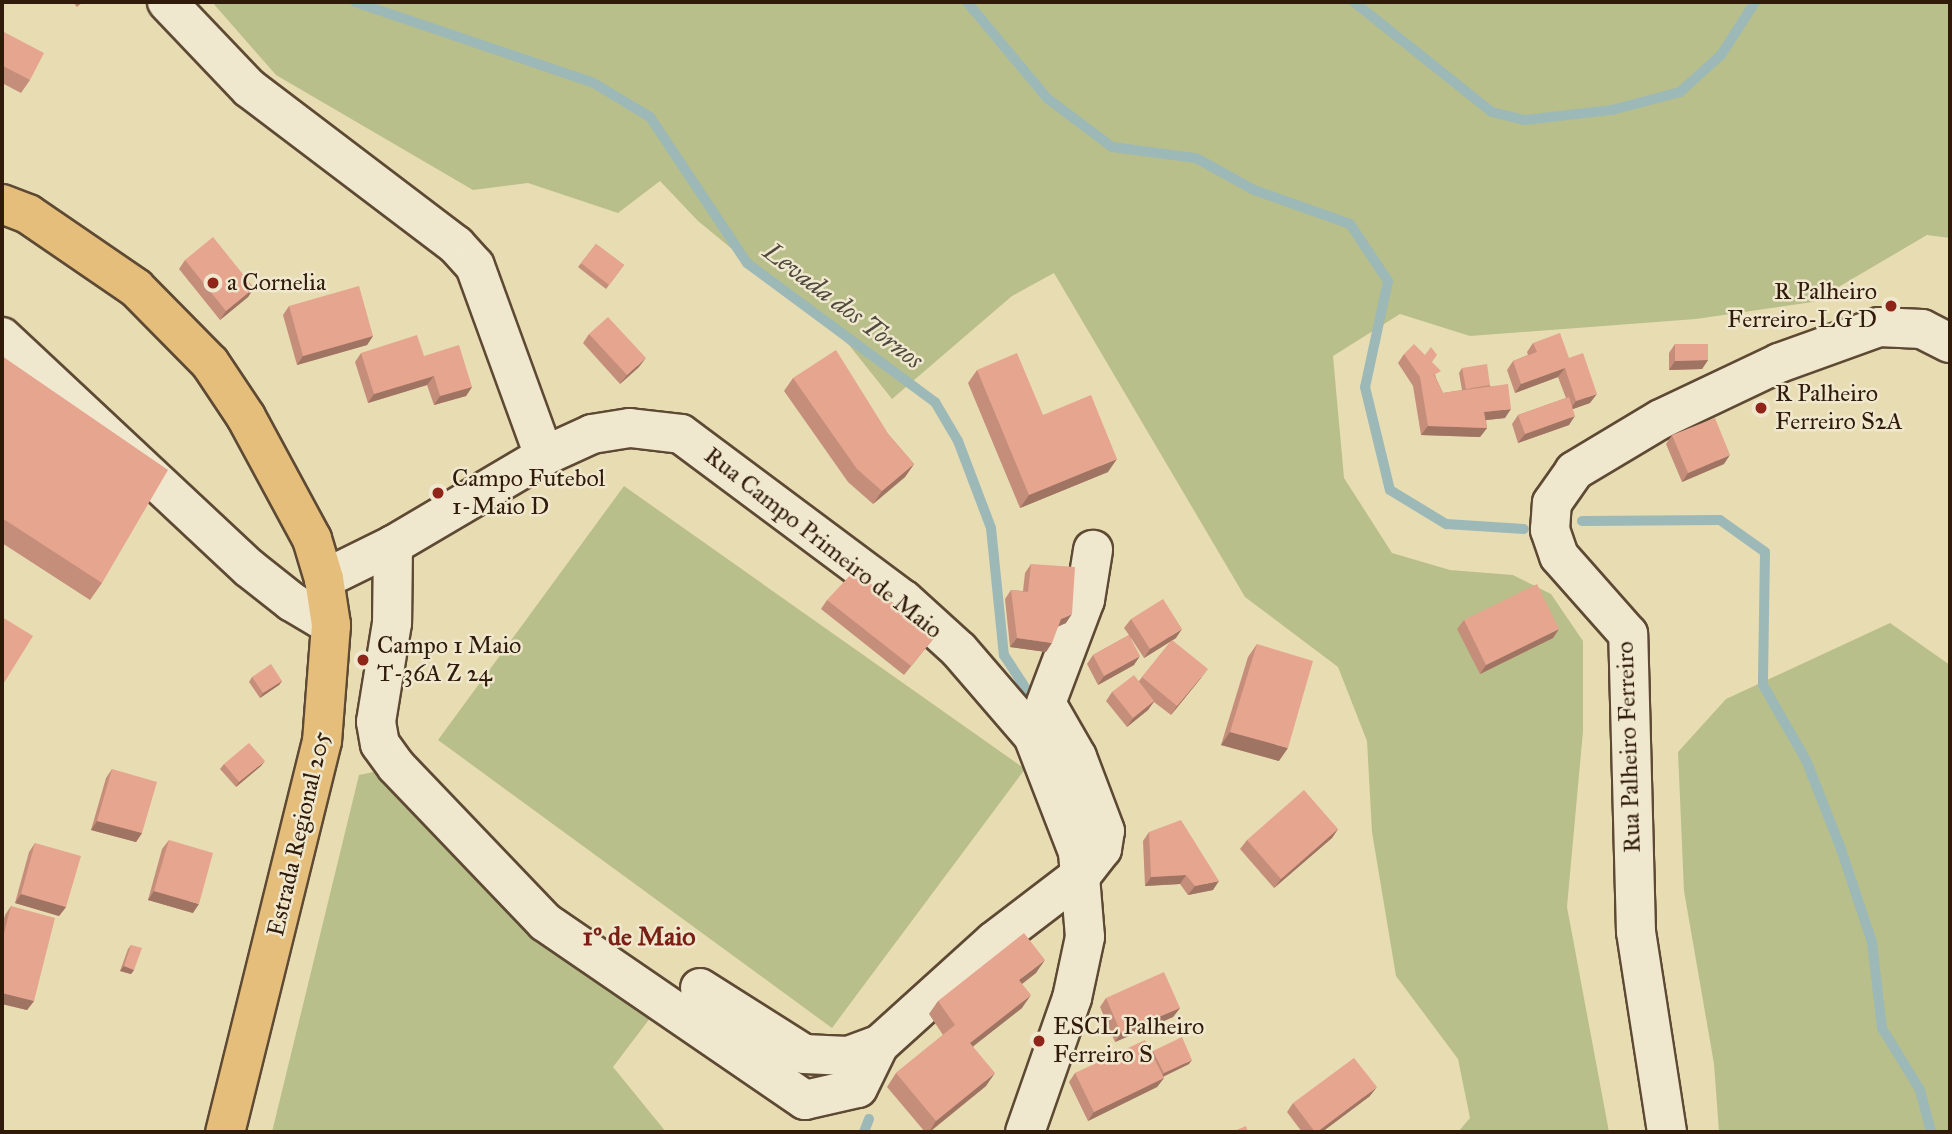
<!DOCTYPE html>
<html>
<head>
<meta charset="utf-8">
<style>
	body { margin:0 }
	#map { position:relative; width:1952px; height:1134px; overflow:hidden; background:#e8dcb3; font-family:"IM FELL Great Primer",serif }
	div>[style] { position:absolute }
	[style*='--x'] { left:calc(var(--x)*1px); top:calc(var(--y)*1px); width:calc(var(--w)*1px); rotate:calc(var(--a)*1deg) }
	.green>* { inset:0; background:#b9bf8a }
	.stream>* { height:10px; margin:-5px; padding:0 5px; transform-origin:5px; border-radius:5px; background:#9cb9b8 }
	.roads { filter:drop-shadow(2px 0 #5e4a34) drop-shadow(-2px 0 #5e4a34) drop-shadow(0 2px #5e4a34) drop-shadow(0 -2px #5e4a34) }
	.minor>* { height:38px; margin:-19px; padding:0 19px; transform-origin:19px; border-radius:19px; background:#f0e8ce }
	.major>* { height:38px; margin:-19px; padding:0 19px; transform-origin:19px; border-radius:19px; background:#e4be7a }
	.wall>* { inset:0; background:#c58e7a }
	.shaded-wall>* { inset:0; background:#a07463 }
	.building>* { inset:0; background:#e5a58e }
	.dots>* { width:19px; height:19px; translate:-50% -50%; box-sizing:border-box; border:4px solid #f0e8ce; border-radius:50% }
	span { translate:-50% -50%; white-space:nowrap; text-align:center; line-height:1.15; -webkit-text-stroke:5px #f0e8ce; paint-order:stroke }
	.poi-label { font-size:24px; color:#301a09 }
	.left { translate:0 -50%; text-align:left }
	.right { translate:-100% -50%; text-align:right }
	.street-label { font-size:24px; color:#301a09 }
	.water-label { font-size:26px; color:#504a3e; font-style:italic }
	.neighbourhood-label { font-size:26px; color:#7a1f14; font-weight:700 }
	.frame { position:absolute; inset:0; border:4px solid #301a09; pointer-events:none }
</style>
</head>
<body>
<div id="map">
	<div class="green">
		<i style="clip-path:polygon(212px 2px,1950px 2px,1950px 238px,1927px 235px,1813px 302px,1696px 319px,1470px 336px,1400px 314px,1333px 356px,1344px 478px,1392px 553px,1450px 570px,1513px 575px,1551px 594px,1583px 641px,1583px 731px,1567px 907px,1609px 1132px,1458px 1132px,1470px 1118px,1458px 1059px,1396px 976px,1372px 832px,1367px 741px,1338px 667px,1245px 597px,1054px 273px,1012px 296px,892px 399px,849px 345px,698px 221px,660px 181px,618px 213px,528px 183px,473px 190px,276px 75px)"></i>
		<i style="clip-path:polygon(624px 486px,1025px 769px,832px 1028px,438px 740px)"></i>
		<i style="clip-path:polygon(1890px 623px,1950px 665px,1950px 1132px,1719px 1132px,1714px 1064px,1684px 891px,1678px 752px,1726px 699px)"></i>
		<i style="clip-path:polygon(383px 770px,657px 1009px,613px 1067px,666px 1132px,272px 1132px,359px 775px)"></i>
	</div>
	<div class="stream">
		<i style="--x:355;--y:2;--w:250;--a:18.7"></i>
		<i style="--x:592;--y:82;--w:68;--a:31.1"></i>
		<i style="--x:650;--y:117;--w:175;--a:56.4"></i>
		<i style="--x:747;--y:263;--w:234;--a:36.5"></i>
		<i style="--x:935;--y:402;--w:45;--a:59.5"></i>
		<i style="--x:958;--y:441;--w:93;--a:69.2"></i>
		<i style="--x:991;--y:528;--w:128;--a:84.2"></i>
		<i style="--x:1004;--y:655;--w:59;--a:56.9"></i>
		<i style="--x:967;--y:2;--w:125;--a:50.2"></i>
		<i style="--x:1047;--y:98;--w:81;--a:37"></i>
		<i style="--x:1112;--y:147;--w:85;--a:7.5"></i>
		<i style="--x:1196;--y:158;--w:66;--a:28.9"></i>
		<i style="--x:1254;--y:190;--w:102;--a:19.5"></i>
		<i style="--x:1350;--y:224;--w:69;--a:56.3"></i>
		<i style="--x:1388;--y:281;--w:108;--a:102.2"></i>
		<i style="--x:1365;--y:387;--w:106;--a:76.4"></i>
		<i style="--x:1390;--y:490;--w:66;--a:31.3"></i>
		<i style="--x:1446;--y:524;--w:78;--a:3.7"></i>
		<i style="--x:1354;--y:2;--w:176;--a:38.6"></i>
		<i style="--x:1492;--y:112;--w:34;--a:14"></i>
		<i style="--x:1525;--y:120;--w:88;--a:-6.6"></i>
		<i style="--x:1612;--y:110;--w:70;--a:-14.8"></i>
		<i style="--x:1680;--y:92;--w:55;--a:-42.1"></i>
		<i style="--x:1721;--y:55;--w:63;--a:-57.3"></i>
		<i style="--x:1582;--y:521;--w:138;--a:-0.4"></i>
		<i style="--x:1720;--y:520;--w:55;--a:35.4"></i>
		<i style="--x:1765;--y:552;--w:133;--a:90.9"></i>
		<i style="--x:1763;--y:685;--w:86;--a:60.2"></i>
		<i style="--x:1806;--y:760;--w:96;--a:68.5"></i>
		<i style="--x:1841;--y:849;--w:98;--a:71.6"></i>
		<i style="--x:1872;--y:942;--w:87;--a:83.4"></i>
		<i style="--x:1882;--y:1028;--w:73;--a:58.5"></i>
		<i style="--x:1920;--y:1090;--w:43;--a:75.3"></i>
		<i style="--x:864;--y:1132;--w:14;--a:-69"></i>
	</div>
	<div class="roads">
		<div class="minor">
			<i style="--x:167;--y:2;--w:119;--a:46.4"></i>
			<i style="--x:249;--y:88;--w:260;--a:37.2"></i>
			<i style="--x:456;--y:245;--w:28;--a:48"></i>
			<i style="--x:475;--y:266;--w:202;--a:70"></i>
			<i style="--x:2;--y:337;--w:338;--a:43.1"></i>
			<i style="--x:249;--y:568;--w:55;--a:38.3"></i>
			<i style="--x:292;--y:602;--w:45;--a:30.5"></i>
			<i style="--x:393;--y:545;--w:78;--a:90.7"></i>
			<i style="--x:392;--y:623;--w:100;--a:99.2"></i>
			<i style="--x:376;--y:722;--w:22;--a:80"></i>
			<i style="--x:380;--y:744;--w:27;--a:54"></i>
			<i style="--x:396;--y:766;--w:216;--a:46.3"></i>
			<i style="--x:545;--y:922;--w:315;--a:34.4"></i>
			<i style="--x:805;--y:1100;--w:54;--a:-12.8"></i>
			<i style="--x:858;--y:1088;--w:48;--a:-64"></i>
			<i style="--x:879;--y:1045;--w:155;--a:-42.1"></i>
			<i style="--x:994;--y:941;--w:112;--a:-37.4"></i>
			<i style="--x:1083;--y:873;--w:31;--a:-52"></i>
			<i style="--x:1102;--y:849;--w:18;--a:-81"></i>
			<i style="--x:1105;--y:831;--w:79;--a:-110.7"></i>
			<i style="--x:1077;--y:757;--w:62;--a:-119.9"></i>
			<i style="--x:1046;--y:703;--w:110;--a:-69.3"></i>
			<i style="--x:1085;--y:600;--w:51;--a:-80.9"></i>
			<i style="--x:324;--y:579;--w:77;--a:-26.2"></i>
			<i style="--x:393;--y:545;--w:175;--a:-30.5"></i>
			<i style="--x:544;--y:456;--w:53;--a:-24.6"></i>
			<i style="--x:592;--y:434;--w:38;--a:-9"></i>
			<i style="--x:630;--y:428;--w:51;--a:6.7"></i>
			<i style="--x:681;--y:434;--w:278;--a:36.7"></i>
			<i style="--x:904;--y:600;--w:74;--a:42.3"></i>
			<i style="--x:959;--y:650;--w:113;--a:49.3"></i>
			<i style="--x:1033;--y:736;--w:124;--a:68.8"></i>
			<i style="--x:1078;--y:852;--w:85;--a:85.3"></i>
			<i style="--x:1085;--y:937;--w:62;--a:102"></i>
			<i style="--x:1072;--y:998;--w:142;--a:109.3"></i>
			<i style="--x:700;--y:988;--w:123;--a:32.4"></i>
			<i style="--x:804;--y:1054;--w:44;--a:2.6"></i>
			<i style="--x:848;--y:1056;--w:33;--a:-20"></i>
			<i style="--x:1667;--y:1132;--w:202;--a:-98.8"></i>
			<i style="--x:1636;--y:932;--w:298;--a:-91.5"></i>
			<i style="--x:1628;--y:634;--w:104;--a:-131.5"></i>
			<i style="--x:1559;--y:556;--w:28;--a:-109"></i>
			<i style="--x:1550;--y:530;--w:27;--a:-86"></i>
			<i style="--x:1552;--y:503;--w:39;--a:-55"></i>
			<i style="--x:1574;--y:471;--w:101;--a:-30.9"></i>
			<i style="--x:1661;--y:419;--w:131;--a:-25.4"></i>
			<i style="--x:1779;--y:363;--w:106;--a:-19.8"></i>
			<i style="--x:1879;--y:327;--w:43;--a:2.7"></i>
			<i style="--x:1922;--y:329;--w:31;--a:27"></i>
		</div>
		<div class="major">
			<i style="--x:2;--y:204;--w:28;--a:21"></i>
			<i style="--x:28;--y:214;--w:131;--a:34.4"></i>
			<i style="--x:136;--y:288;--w:105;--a:45.4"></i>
			<i style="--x:210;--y:363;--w:65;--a:56.3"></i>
			<i style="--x:246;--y:417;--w:139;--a:61.6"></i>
			<i style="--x:312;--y:539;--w:42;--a:73.3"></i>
			<i style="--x:324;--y:579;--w:47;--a:81.3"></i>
			<i style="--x:331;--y:625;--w:116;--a:94.4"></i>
			<i style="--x:322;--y:741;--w:403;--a:103.9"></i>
		</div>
	</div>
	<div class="wall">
		<i style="clip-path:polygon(73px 2px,83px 2px,77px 7px)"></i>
		<i style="clip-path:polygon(2px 31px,30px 80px,21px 93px,2px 83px)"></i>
		<i style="clip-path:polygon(596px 244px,624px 265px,606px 289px,578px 267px)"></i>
		<i style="clip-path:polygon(185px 260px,254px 288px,248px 297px,220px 320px,179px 269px)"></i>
		<i style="clip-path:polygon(289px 306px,373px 336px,367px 345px,297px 365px,283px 315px)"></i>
		<i style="clip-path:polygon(589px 334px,639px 367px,620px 384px,583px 343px)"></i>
		<i style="clip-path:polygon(1533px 343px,1569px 358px,1590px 403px,1573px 409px,1569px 425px,1518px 443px,1512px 424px,1518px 415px,1566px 398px,1558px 377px,1515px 393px,1507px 370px,1513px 361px,1528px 355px,1527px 352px)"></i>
		<i style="clip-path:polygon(1675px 344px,1708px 360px,1702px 369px,1669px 370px,1669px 353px)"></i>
		<i style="clip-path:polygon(361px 353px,424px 356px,472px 387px,466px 396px,434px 405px,427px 385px,368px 403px,355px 362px)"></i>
		<i style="clip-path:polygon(1404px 354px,1432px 363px,1436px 378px,1443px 393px,1462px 390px,1459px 373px,1462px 368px,1490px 385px,1505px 418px,1486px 420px,1487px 428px,1480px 437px,1421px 435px,1413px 386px,1398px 363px)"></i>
		<i style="clip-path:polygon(2px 356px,102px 583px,90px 600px,2px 543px)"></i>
		<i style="clip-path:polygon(977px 370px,1043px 415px,1108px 472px,1020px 508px,968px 383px)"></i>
		<i style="clip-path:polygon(793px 378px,889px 435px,914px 464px,905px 477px,873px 504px,848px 482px,784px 391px)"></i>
		<i style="clip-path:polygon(1672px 435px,1724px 464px,1682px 482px,1666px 444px)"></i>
		<i style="clip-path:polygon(1031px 564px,1066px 623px,1058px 626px,1046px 652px,1010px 647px,1005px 599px,1011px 590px,1023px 591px,1025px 573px)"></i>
		<i style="clip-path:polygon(827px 600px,934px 638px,904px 675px,821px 609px)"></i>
		<i style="clip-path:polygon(1131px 619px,1176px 638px,1144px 658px,1131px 638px,1134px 665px,1098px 685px,1087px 664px,1093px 655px,1129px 635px,1124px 628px)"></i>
		<i style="clip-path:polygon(1464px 620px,1553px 638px,1480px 674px,1457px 629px)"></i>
		<i style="clip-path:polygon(1172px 640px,1201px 678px,1171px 715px,1154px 702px,1148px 710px,1127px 727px,1106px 701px,1112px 692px,1139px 681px)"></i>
		<i style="clip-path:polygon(1257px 644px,1279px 761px,1221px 745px,1248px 657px)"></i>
		<i style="clip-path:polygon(252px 677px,282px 681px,279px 685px,260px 698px,249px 682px)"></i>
		<i style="clip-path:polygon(224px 764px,261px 766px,236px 787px,220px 769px)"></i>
		<i style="clip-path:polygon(112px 769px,142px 833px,136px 842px,91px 830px,106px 778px)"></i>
		<i style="clip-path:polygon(1338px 829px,1332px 838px,1274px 888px,1240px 849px,1247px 840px)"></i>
		<i style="clip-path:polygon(1149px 832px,1213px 890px,1188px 895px,1180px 884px,1145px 886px,1143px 841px)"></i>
		<i style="clip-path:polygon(169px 840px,193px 913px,148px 900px,162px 849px)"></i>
		<i style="clip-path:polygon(35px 843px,66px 907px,59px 916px,15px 903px,29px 852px)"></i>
		<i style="clip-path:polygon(11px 906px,34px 1001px,27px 1010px,2px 1004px,2px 926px,5px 915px)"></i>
		<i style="clip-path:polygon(131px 945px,134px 970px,131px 974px,120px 971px,128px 949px)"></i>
		<i style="clip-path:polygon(1036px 973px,1022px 984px,1022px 1008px,973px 1046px,986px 1086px,930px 1132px,925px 1132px,887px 1087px,896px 1073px,943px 1035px,929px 1014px,938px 1001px)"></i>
		<i style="clip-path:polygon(1106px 998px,1180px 1008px,1173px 1017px,1115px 1042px,1100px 1007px)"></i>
		<i style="clip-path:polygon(1153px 1051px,1189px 1064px,1163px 1077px,1164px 1078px,1157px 1087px,1088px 1121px,1069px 1082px,1075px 1073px,1151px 1053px)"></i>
		<i style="clip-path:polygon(1370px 1096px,1322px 1132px,1302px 1132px,1287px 1112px,1293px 1103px)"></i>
	</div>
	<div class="shaded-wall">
		<i style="clip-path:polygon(254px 288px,248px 297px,220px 320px,226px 311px)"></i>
		<i style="clip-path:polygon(373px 336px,367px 345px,297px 365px,303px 356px)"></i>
		<i style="clip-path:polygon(646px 358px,639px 367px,620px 384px,627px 375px)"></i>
		<i style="clip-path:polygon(1708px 360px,1702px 369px,1669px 370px,1675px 361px)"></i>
		<i style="clip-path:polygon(1565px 368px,1558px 377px,1515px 393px,1521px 384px)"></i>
		<i style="clip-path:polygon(434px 376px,427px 385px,368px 403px,374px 394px)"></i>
		<i style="clip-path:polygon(472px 387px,466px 396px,434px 405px,440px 396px)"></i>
		<i style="clip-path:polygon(1597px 394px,1590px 403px,1570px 410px,1576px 401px)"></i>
		<i style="clip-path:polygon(1511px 409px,1505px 418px,1478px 421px,1484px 412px)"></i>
		<i style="clip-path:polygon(1575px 416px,1569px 425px,1518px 443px,1525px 434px)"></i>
		<i style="clip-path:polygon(1428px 426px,1487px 428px,1480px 437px,1421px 435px)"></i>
		<i style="clip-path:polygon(1730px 455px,1724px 464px,1682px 482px,1688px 473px)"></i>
		<i style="clip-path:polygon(1117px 459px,1108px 472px,1020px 508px,1029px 495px)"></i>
		<i style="clip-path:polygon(914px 464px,905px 477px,873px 504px,882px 491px)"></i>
		<i style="clip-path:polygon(1072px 614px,1066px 623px,1055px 628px,1061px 619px)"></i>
		<i style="clip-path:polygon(1182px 629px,1176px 638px,1144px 658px,1150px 649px)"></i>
		<i style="clip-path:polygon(1559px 629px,1553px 638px,1480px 674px,1486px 665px)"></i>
		<i style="clip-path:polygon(1017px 638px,1052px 643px,1046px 652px,1010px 647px)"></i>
		<i style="clip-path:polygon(1140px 656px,1134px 665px,1098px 685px,1104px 676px)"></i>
		<i style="clip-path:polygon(1208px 669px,1201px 678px,1171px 715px,1177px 706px)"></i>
		<i style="clip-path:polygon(282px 681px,279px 685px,260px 698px,263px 693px)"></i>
		<i style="clip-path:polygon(1154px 701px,1148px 710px,1127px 727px,1133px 718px)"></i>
		<i style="clip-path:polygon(1230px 732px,1288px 748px,1279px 761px,1221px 745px)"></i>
		<i style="clip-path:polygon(265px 761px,261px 766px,236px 787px,239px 782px)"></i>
		<i style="clip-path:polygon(97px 821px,142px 833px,136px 842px,91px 830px)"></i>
		<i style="clip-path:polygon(1338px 829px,1332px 838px,1274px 888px,1281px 879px)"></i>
		<i style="clip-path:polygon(1186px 875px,1180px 884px,1145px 886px,1151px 877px)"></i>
		<i style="clip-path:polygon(1219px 881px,1213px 890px,1188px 895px,1195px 886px)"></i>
		<i style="clip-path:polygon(154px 891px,199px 904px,193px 913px,148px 900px)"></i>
		<i style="clip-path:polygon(21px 894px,66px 907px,59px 916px,15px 903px)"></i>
		<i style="clip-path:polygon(1045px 960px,1036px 973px,1010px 993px,1019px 980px)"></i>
		<i style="clip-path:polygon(124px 966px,134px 970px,131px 974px,120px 971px)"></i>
		<i style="clip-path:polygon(2px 993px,34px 1001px,27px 1010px,2px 1004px)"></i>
		<i style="clip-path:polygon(1031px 995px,1022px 1008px,961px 1056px,970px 1043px)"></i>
		<i style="clip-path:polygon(1180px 1008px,1173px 1017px,1115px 1042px,1121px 1033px)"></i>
		<i style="clip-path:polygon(1192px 1060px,1189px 1064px,1160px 1078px,1164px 1073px)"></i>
		<i style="clip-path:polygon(995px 1073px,986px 1086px,929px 1132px,936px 1121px)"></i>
		<i style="clip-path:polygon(1164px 1078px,1157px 1087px,1088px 1121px,1094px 1112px)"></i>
		<i style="clip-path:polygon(1377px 1087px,1370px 1096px,1322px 1132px,1317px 1132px)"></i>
	</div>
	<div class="building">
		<i style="clip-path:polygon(2px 31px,44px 53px,30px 80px,3px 66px,2px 69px)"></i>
		<i style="clip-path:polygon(213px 237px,254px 288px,226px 311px,185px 260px)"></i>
		<i style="clip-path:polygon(596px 244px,624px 265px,609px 285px,581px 263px)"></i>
		<i style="clip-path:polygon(359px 286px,373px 336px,303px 356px,289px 306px)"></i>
		<i style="clip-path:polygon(608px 317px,646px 358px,627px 375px,589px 334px)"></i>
		<i style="clip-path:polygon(1560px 333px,1569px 358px,1583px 353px,1597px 394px,1576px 401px,1565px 368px,1521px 384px,1513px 361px,1537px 352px,1533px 343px)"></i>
		<i style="clip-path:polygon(417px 335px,424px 356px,459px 345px,472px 387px,440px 396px,434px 376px,374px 394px,361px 353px)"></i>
		<i style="clip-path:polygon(1414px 344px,1425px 355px,1431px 347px,1437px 355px,1432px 362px,1441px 371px,1434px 375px,1443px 393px,1508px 384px,1511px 409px,1484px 412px,1487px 428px,1428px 426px,1420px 377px,1404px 354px)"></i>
		<i style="clip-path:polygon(1675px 344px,1708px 344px,1708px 360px,1675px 361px)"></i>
		<i style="clip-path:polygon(836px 350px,889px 435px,914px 464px,882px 491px,857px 469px,793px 378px)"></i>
		<i style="clip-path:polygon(1017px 353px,1043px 415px,1091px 395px,1117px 459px,1029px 495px,977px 370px)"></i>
		<i style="clip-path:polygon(2px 356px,168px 470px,102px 583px,2px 518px)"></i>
		<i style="clip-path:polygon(1487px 364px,1490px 385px,1466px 389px,1462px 368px)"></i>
		<i style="clip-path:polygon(1569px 397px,1575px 416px,1525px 434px,1518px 415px)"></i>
		<i style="clip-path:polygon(1715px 418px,1730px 455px,1688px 473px,1672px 435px)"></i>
		<i style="clip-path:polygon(1031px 564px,1075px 567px,1072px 614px,1061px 619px,1052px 643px,1017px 638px,1011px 590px,1028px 592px)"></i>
		<i style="clip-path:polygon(855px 570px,934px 638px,911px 666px,827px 600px)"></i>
		<i style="clip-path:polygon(1537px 584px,1559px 629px,1486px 665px,1464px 620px)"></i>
		<i style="clip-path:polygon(1163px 599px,1182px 629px,1150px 649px,1131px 619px)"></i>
		<i style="clip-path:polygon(2px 617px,33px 636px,2px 686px)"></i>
		<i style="clip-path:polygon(1129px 635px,1140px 656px,1104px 676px,1093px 655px)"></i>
		<i style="clip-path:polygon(1172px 640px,1208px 669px,1177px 706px,1142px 677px)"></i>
		<i style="clip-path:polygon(1257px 644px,1313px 661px,1288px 748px,1230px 732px)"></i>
		<i style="clip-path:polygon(271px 664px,282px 681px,263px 693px,252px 677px)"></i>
		<i style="clip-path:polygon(1134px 675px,1154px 701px,1133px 718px,1112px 692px)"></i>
		<i style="clip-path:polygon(249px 743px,265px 761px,239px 782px,224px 764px)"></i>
		<i style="clip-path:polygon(112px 769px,157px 782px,142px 833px,97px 821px)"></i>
		<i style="clip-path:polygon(1304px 790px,1338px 829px,1281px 879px,1247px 840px)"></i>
		<i style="clip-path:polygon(1181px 820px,1219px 881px,1195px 886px,1186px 875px,1151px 877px,1149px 832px)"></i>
		<i style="clip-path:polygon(169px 840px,213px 853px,199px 904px,154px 891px)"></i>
		<i style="clip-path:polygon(35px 843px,81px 856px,66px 907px,21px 894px)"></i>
		<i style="clip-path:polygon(11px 906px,55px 918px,34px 1001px,2px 993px,2px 941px)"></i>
		<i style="clip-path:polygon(1024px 933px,1045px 960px,1019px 980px,1031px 995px,970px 1043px,995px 1073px,936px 1121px,896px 1073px,955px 1025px,938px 1001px)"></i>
		<i style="clip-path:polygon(131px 945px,142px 948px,134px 970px,124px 966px)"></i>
		<i style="clip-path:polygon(1164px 972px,1180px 1008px,1121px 1033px,1106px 998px)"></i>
		<i style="clip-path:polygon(1182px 1037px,1192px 1060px,1164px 1073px,1153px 1051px)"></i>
		<i style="clip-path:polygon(1145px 1040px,1164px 1078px,1094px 1112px,1075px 1073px)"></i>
		<i style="clip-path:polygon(1354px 1058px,1377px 1087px,1317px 1132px,1315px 1132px,1293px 1103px)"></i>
		<i style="clip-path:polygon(1246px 1126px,1248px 1132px,1232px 1132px)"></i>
	</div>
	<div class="dots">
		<i style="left:213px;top:283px;background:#8f2418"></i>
		<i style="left:1891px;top:306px;background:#8f2418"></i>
		<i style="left:1761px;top:408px;background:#8f2418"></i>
		<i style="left:438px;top:493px;background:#8f2418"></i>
		<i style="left:363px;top:660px;background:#8f2418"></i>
		<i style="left:1039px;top:1041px;background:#8f2418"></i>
	</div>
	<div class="poi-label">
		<span class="left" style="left:227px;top:283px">a Cornelia</span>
		<span class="right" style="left:1877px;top:306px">R Palheiro<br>Ferreiro-LG D</span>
		<span class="left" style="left:1775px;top:408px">R Palheiro<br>Ferreiro S2A</span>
		<span class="left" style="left:452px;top:493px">Campo Futebol<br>1-Maio D</span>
		<span class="left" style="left:377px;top:660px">Campo 1 Maio<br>T-36A Z 24</span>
		<span class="left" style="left:1053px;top:1041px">ESCL Palheiro<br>Ferreiro S</span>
	</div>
	<div class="street-label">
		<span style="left:823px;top:543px;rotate:38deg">Rua Campo Primeiro de Maio</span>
		<span style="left:1629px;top:747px;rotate:-92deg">Rua Palheiro Ferreiro</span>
		<span style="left:299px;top:834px;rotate:-77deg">Estrada Regional 205</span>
	</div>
	<div class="water-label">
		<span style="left:843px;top:306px;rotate:37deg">Levada dos Tornos</span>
	</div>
	<div class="neighbourhood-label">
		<span style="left:639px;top:937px">1º de Maio</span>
	</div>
	<div class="frame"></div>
</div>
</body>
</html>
